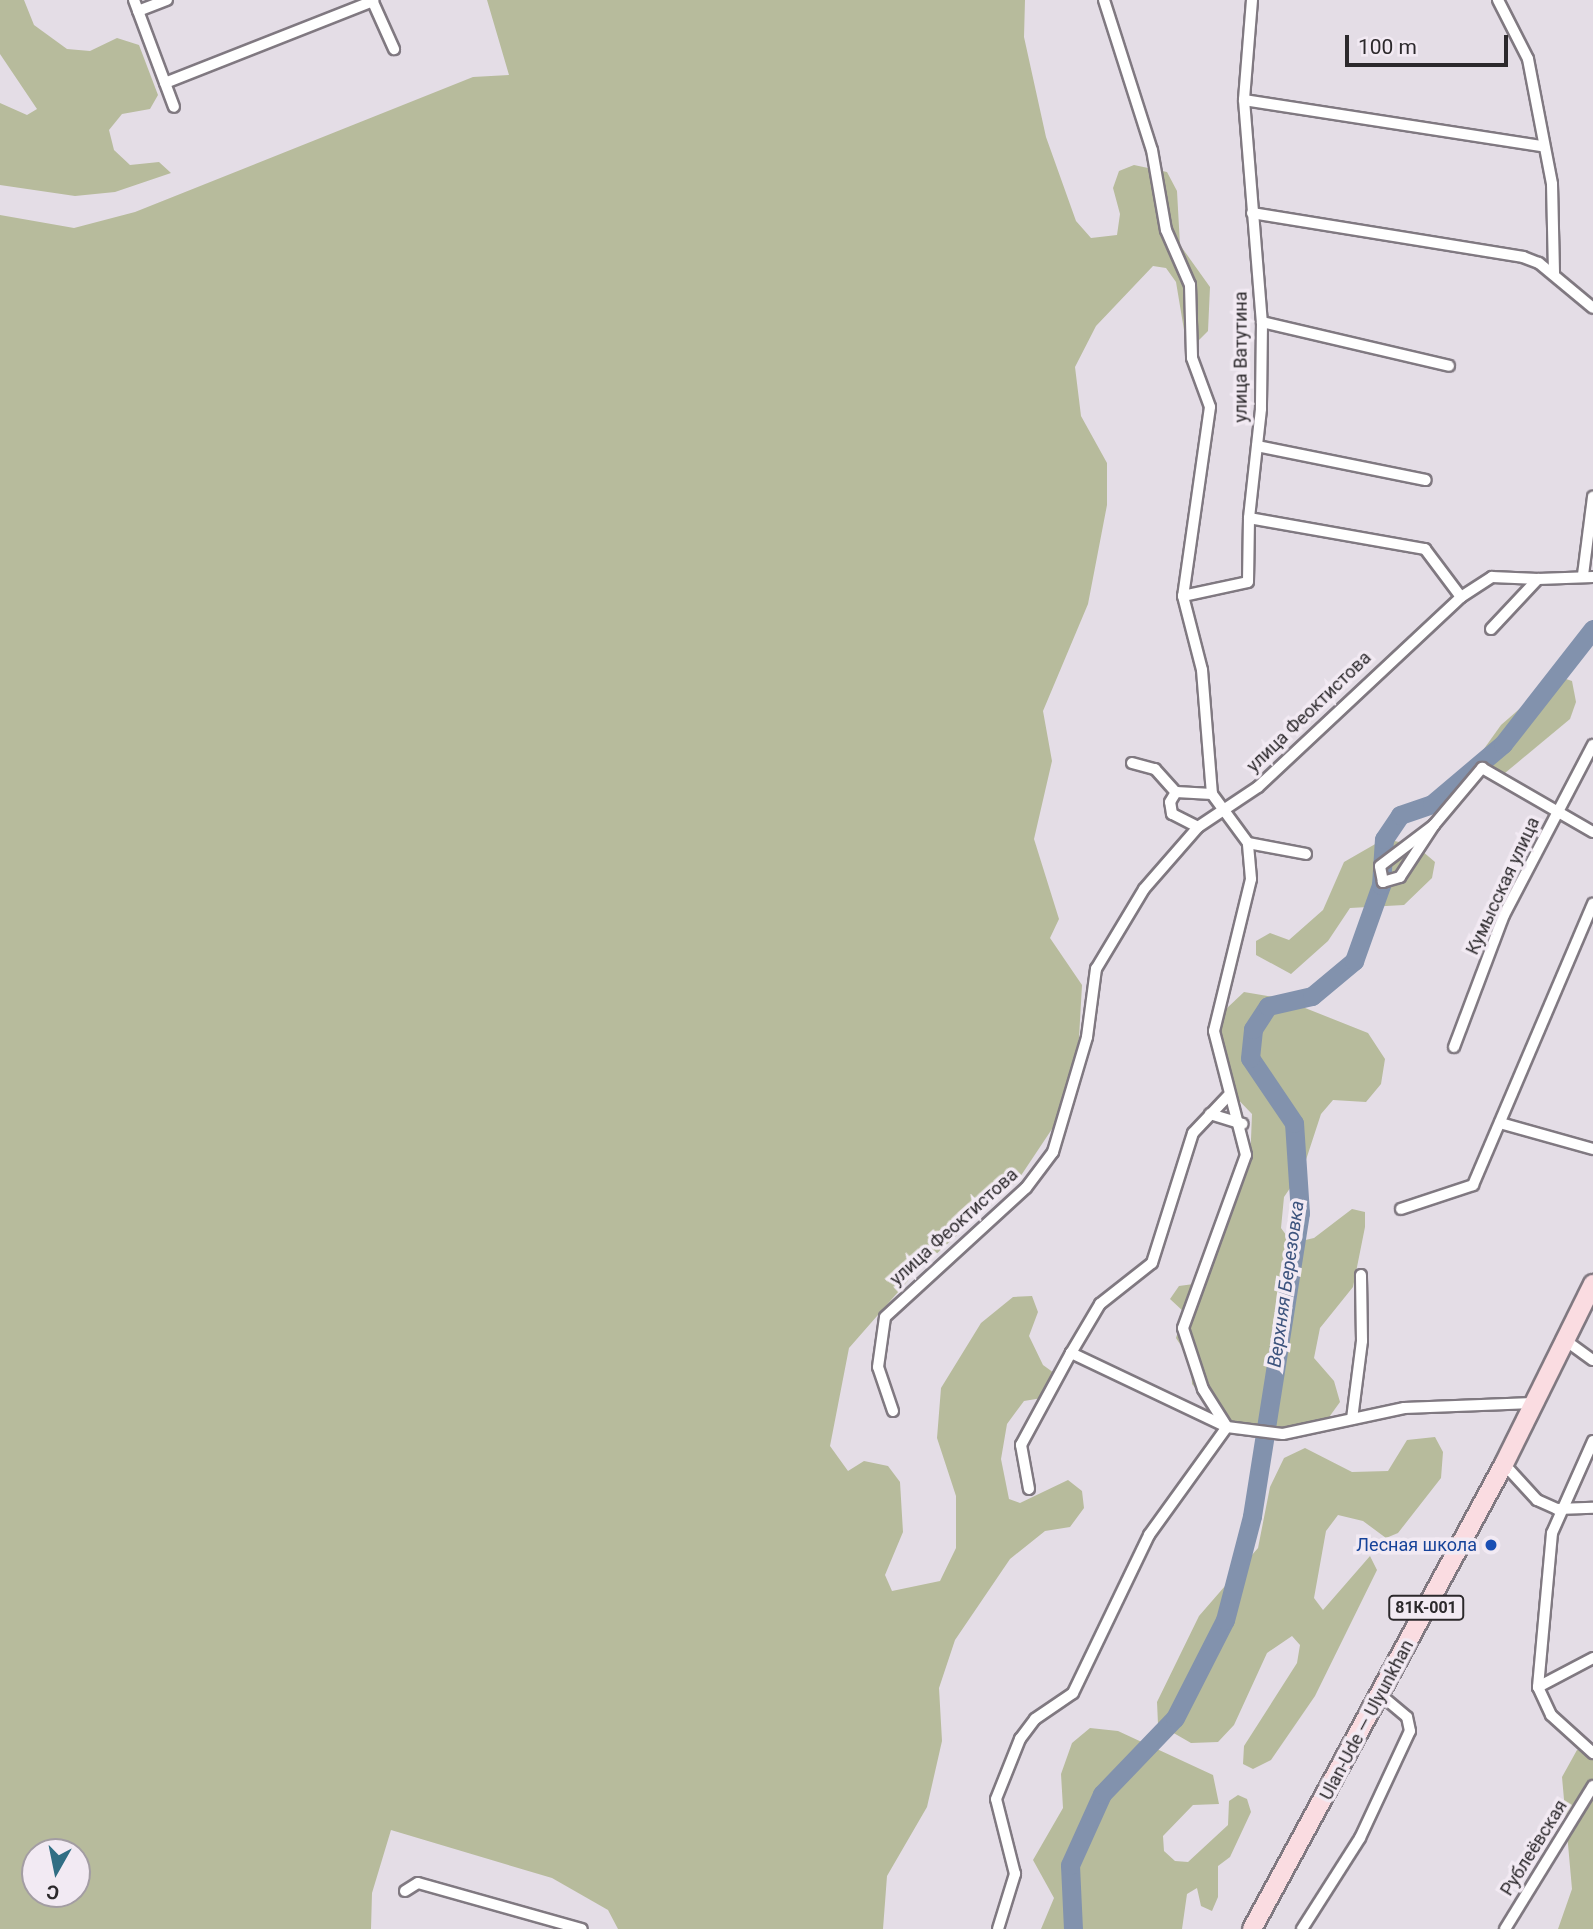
<!DOCTYPE html>
<html>
<head>
<meta charset="utf-8">
<style>
	body { margin:0 }
	#map { position:relative; width:1593px; height:1929px; overflow:hidden; background:#e4dde6; font-family:Roboto,sans-serif }
	div>[style] { position:absolute }
	[style*='--x'] { left:calc(var(--x)*1px); top:calc(var(--y)*1px); width:calc(var(--w)*1px); rotate:calc(var(--a)*1deg) }
	.green>* { inset:0; background:#b7bb9c }
	.river>* { height:19px; margin:-9.5px; padding:0 9.5px; transform-origin:9.5px; border-radius:9.5px; background:#8292ad }
	.roads { filter:drop-shadow(2px 0 #807981) drop-shadow(-2px 0 #807981) drop-shadow(0 2px #807981) drop-shadow(0 -2px #807981) }
	.street>* { height:10px; margin:-5px; padding:0 5px; transform-origin:5px; border-radius:5px; background:#fff }
	.primary>* { height:18px; margin:-9px; padding:0 9px; transform-origin:9px; border-radius:9px; background:#fadce1 }
	.dots>* { width:19px; height:19px; translate:-50% -50%; box-sizing:border-box; border:4px solid #f2eaf3; border-radius:50% }
	span { translate:-50% -50%; white-space:nowrap; text-align:center; line-height:1.15; -webkit-text-stroke:7px #f2eaf3; paint-order:stroke }
	.shield-label span { padding:2px 5px; background:#f2eaf3; border:2px solid; border-radius:5px; -webkit-text-stroke-width:0 }
	.shield-label { font-size:16px; color:#2c292c; font-weight:700 }
	.street-label { font-size:18px; color:#2c292c }
	.transit-label { font-size:18px; color:#164399 }
	.right { translate:-100% -50%; text-align:right }
	.water-label { font-size:19px; color:#3d547e; font-style:italic }
	.north { position:absolute; left:21px; top:1838px; width:70px; height:70px; box-sizing:border-box; background:#f2eaf3; border:2px solid #a39da3; border-radius:50%; rotate:189deg; font-size:19px; font-weight:700; line-height:28px; text-align:center; color:#2c292c }
	.north::after { content:''; display:block; margin:auto; width:24px; height:32px; background:#306e84; clip-path:polygon(50% 0,100% 100%,50% 72%,0 100%) }
	.scale { position:absolute; left:1345px; top:35px; width:163px; height:32px; box-sizing:border-box; border:4px solid #2c292c; border-top:0; padding-left:9px; font-size:21px; line-height:24px; white-space:nowrap; color:#2c292c; -webkit-text-stroke:5px #f2eaf3; paint-order:stroke }
</style>
</head>
<body>
<div id="map">
	<div class="green">
		<i style="clip-path:polygon(0 0,24px 0,34px 25px,67px 49px,90px 51px,117px 38px,139px 45px,158px 95px,150px 109px,122px 114px,109px 130px,114px 150px,130px 165px,159px 162px,171px 173px,115px 192px,75px 196px,0 185px,0 103px,27px 115px,37px 109px,0 54px)"></i>
		<i style="clip-path:polygon(evenodd,487px 0,1025px 0,1024px 37px,1046px 137px,1076px 221px,1091px 238px,1117px 235px,1120px 214px,1113px 188px,1119px 171px,1134px 165px,1167px 172px,1177px 191px,1180px 245px,1210px 287px,1208px 331px,1198px 341px,1185px 336px,1176px 282px,1166px 268px,1153px 266px,1096px 326px,1075px 367px,1081px 416px,1107px 463px,1107px 505px,1088px 604px,1043px 711px,1052px 761px,1034px 839px,1059px 919px,1050px 938px,1082px 985px,1079px 1038px,1062px 1114px,1018px 1180px,913px 1275px,849px 1348px,830px 1446px,848px 1471px,864px 1461px,888px 1466px,900px 1482px,903px 1532px,885px 1575px,892px 1591px,940px 1581px,956px 1548px,956px 1496px,937px 1438px,941px 1388px,981px 1323px,1013px 1297px,1032px 1296px,1038px 1312px,1029px 1336px,1043px 1365px,1061px 1378px,1048px 1397px,1024px 1401px,1007px 1424px,1001px 1459px,1009px 1499px,1020px 1503px,1068px 1480px,1082px 1491px,1084px 1508px,1070px 1527px,1045px 1531px,1010px 1559px,955px 1640px,939px 1688px,942px 1741px,927px 1807px,887px 1876px,883px 1929px,618px 1929px,608px 1910px,552px 1878px,391px 1830px,372px 1893px,371px 1929px,0 1929px,0 215px,74px 228px,135px 212px,473px 77px,509px 75px,487px 0,35px 1852px,77px 1852px,77px 1894px,35px 1894px,35px 1852px)"></i>
		<i style="clip-path:polygon(1557px 676px,1572px 681px,1576px 702px,1570px 719px,1499px 778px,1481px 776px,1476px 760px,1501px 725px)"></i>
		<i style="clip-path:polygon(1384px 839px,1415px 845px,1435px 862px,1432px 878px,1404px 905px,1350px 908px,1328px 941px,1291px 974px,1256px 955px,1256px 941px,1270px 933px,1289px 940px,1323px 910px,1344px 862px)"></i>
		<i style="clip-path:polygon(1244px 992px,1280px 998px,1368px 1033px,1385px 1059px,1381px 1084px,1366px 1102px,1333px 1100px,1321px 1114px,1303px 1169px,1284px 1197px,1281px 1228px,1292px 1243px,1314px 1238px,1352px 1209px,1365px 1212px,1365px 1227px,1353px 1287px,1320px 1328px,1314px 1358px,1334px 1381px,1340px 1402px,1327px 1420px,1285px 1427px,1250px 1427px,1219px 1416px,1192px 1384px,1191px 1361px,1176px 1338px,1184px 1312px,1170px 1299px,1179px 1286px,1201px 1283px,1250px 1164px,1252px 1114px,1226px 1087px,1215px 1048px,1226px 1009px)"></i>
		<i style="clip-path:polygon(1435px 1437px,1443px 1452px,1441px 1478px,1398px 1533px,1386px 1538px,1363px 1521px,1338px 1515px,1326px 1531px,1314px 1598px,1323px 1610px,1370px 1556px,1377px 1570px,1315px 1696px,1271px 1760px,1253px 1769px,1243px 1764px,1244px 1746px,1297px 1663px,1300px 1645px,1292px 1636px,1267px 1653px,1234px 1725px,1218px 1742px,1191px 1743px,1158px 1724px,1157px 1702px,1199px 1616px,1258px 1548px,1270px 1487px,1284px 1458px,1305px 1448px,1352px 1472px,1388px 1471px,1407px 1440px)"></i>
		<i style="clip-path:polygon(1090px 1728px,1118px 1731px,1213px 1775px,1219px 1804px,1193px 1805px,1163px 1836px,1164px 1851px,1175px 1861px,1188px 1862px,1228px 1825px,1229px 1801px,1238px 1795px,1247px 1799px,1251px 1812px,1230px 1857px,1218px 1866px,1218px 1897px,1212px 1911px,1201px 1906px,1197px 1888px,1187px 1894px,1182px 1929px,1041px 1929px,1054px 1898px,1033px 1860px,1063px 1808px,1061px 1774px,1072px 1743px)"></i>
		<i style="clip-path:polygon(1577px 1750px,1593px 1751px,1593px 1929px,1558px 1929px,1572px 1889px,1562px 1777px)"></i>
	</div>
	<div class="river">
		<i style="--x:1073;--y:1929;--w:64;--a:-92.7"></i>
		<i style="--x:1070;--y:1865;--w:78;--a:-65.7"></i>
		<i style="--x:1102;--y:1794;--w:105;--a:-46.2"></i>
		<i style="--x:1175;--y:1718;--w:110;--a:-63"></i>
		<i style="--x:1225;--y:1620;--w:107;--a:-75.4"></i>
		<i style="--x:1252;--y:1516;--w:307;--a:-81"></i>
		<i style="--x:1300;--y:1213;--w:90;--a:-93.8"></i>
		<i style="--x:1294;--y:1123;--w:78;--a:-124.1"></i>
		<i style="--x:1250;--y:1058;--w:29;--a:-84"></i>
		<i style="--x:1253;--y:1029;--w:27;--a:-57"></i>
		<i style="--x:1268;--y:1006;--w:45;--a:-12.8"></i>
		<i style="--x:1312;--y:996;--w:55;--a:-39.8"></i>
		<i style="--x:1354;--y:961;--w:81;--a:-70.4"></i>
		<i style="--x:1381;--y:885;--w:46;--a:-86.3"></i>
		<i style="--x:1384;--y:839;--w:29;--a:-56"></i>
		<i style="--x:1400;--y:815;--w:34;--a:-19"></i>
		<i style="--x:1432;--y:804;--w:93;--a:-40.2"></i>
		<i style="--x:1503;--y:744;--w:146;--a:-52"></i>
	</div>
	<div class="roads">
		<div class="street">
			<i style="--x:134;--y:0;--w:114;--a:69.5"></i>
			<i style="--x:372;--y:0;--w:54;--a:65.8"></i>
			<i style="--x:1104;--y:0;--w:157;--a:72.3"></i>
			<i style="--x:1152;--y:150;--w:81;--a:80.1"></i>
			<i style="--x:1166;--y:230;--w:60;--a:66.4"></i>
			<i style="--x:1190;--y:285;--w:73;--a:88.4"></i>
			<i style="--x:1192;--y:358;--w:52;--a:69.8"></i>
			<i style="--x:1210;--y:407;--w:191;--a:98.1"></i>
			<i style="--x:1183;--y:596;--w:76;--a:75.6"></i>
			<i style="--x:1202;--y:670;--w:124;--a:85.4"></i>
			<i style="--x:1212;--y:794;--w:61;--a:53.7"></i>
			<i style="--x:1248;--y:843;--w:59;--a:10.7"></i>
			<i style="--x:1252;--y:0;--w:100;--a:94.6"></i>
			<i style="--x:1244;--y:100;--w:223;--a:85.4"></i>
			<i style="--x:1262;--y:322;--w:87;--a:90.7"></i>
			<i style="--x:1261;--y:409;--w:110;--a:96.3"></i>
			<i style="--x:1249;--y:518;--w:179;--a:10"></i>
			<i style="--x:1425;--y:549;--w:60;--a:53.1"></i>
			<i style="--x:1498;--y:0;--w:66;--a:63"></i>
			<i style="--x:1528;--y:59;--w:127;--a:79.1"></i>
			<i style="--x:1552;--y:184;--w:90;--a:88.7"></i>
			<i style="--x:138;--y:11;--w:31;--a:-21"></i>
			<i style="--x:165;--y:83;--w:224;--a:-21.5"></i>
			<i style="--x:1244;--y:100;--w:302;--a:8.8"></i>
			<i style="--x:1252;--y:213;--w:275;--a:9.2"></i>
			<i style="--x:1523;--y:257;--w:17;--a:21"></i>
			<i style="--x:1539;--y:263;--w:70;--a:39.8"></i>
			<i style="--x:1262;--y:322;--w:192;--a:13.2"></i>
			<i style="--x:1257;--y:446;--w:172;--a:11.4"></i>
			<i style="--x:1583;--y:575;--w:79;--a:-82.7"></i>
			<i style="--x:1183;--y:596;--w:66;--a:-12.2"></i>
			<i style="--x:1248;--y:582;--w:64;--a:-89.1"></i>
			<i style="--x:1491;--y:629;--w:69;--a:-46.8"></i>
			<i style="--x:1538;--y:579;--w:55;--a:-2.1"></i>
			<i style="--x:1132;--y:763;--w:24;--a:15"></i>
			<i style="--x:1155;--y:769;--w:31;--a:48"></i>
			<i style="--x:1434;--y:825;--w:62;--a:123.2"></i>
			<i style="--x:1400;--y:877;--w:18;--a:164"></i>
			<i style="--x:1383;--y:882;--w:16;--a:-101"></i>
			<i style="--x:1380;--y:866;--w:68;--a:-37.2"></i>
			<i style="--x:1434;--y:825;--w:75;--a:-49.9"></i>
			<i style="--x:1482;--y:768;--w:128;--a:30"></i>
			<i style="--x:1198;--y:827;--w:29;--a:-153"></i>
			<i style="--x:1172;--y:814;--w:12;--a:-99"></i>
			<i style="--x:1170;--y:802;--w:12;--a:-59"></i>
			<i style="--x:1176;--y:792;--w:36;--a:3"></i>
			<i style="--x:1454;--y:1047;--w:141;--a:-69.3"></i>
			<i style="--x:1504;--y:915;--w:192;--a:-62.4"></i>
			<i style="--x:1210;--y:1114;--w:34;--a:17"></i>
			<i style="--x:1500;--y:1123;--w:97;--a:15.6"></i>
			<i style="--x:1401;--y:1209;--w:76;--a:-18.4"></i>
			<i style="--x:1473;--y:1185;--w:306;--a:-66.9"></i>
			<i style="--x:1565;--y:1340;--w:34;--a:36"></i>
			<i style="--x:893;--y:1411;--w:46;--a:-108.8"></i>
			<i style="--x:878;--y:1367;--w:50;--a:-82"></i>
			<i style="--x:885;--y:1317;--w:191;--a:-42.5"></i>
			<i style="--x:1026;--y:1188;--w:45;--a:-53.1"></i>
			<i style="--x:1053;--y:1152;--w:120;--a:-73.5"></i>
			<i style="--x:1087;--y:1037;--w:69;--a:-82.5"></i>
			<i style="--x:1096;--y:969;--w:93;--a:-59"></i>
			<i style="--x:1144;--y:889;--w:82;--a:-48.9"></i>
			<i style="--x:1198;--y:827;--w:72;--a:-33.7"></i>
			<i style="--x:1258;--y:787;--w:278;--a:-43.1"></i>
			<i style="--x:1461;--y:597;--w:37;--a:-33"></i>
			<i style="--x:1492;--y:577;--w:46;--a:2.5"></i>
			<i style="--x:1352;--y:1419;--w:79;--a:-82.7"></i>
			<i style="--x:1362;--y:1341;--w:66;--a:-90.9"></i>
			<i style="--x:1227;--y:1427;--w:45;--a:-122.3"></i>
			<i style="--x:1203;--y:1389;--w:64;--a:-108.2"></i>
			<i style="--x:1183;--y:1328;--w:184;--a:-70"></i>
			<i style="--x:1246;--y:1155;--w:128;--a:-104.5"></i>
			<i style="--x:1214;--y:1031;--w:156;--a:-76.3"></i>
			<i style="--x:1251;--y:879;--w:36;--a:-95"></i>
			<i style="--x:1227;--y:1427;--w:173;--a:-154.6"></i>
			<i style="--x:1071;--y:1353;--w:57;--a:-59.4"></i>
			<i style="--x:1100;--y:1304;--w:66;--a:-38.3"></i>
			<i style="--x:1152;--y:1263;--w:136;--a:-72.5"></i>
			<i style="--x:1193;--y:1133;--w:51;--a:-46.6"></i>
			<i style="--x:1593;--y:1441;--w:101;--a:114"></i>
			<i style="--x:1552;--y:1533;--w:155;--a:95.2"></i>
			<i style="--x:1538;--y:1687;--w:31;--a:65"></i>
			<i style="--x:1551;--y:1715;--w:57;--a:42.1"></i>
			<i style="--x:1504;--y:1464;--w:49;--a:47.5"></i>
			<i style="--x:1537;--y:1500;--w:22;--a:24"></i>
			<i style="--x:1557;--y:1509;--w:36;--a:-2"></i>
			<i style="--x:1029;--y:1489;--w:45;--a:-100.3"></i>
			<i style="--x:1021;--y:1445;--w:105;--a:-61.5"></i>
			<i style="--x:1538;--y:1687;--w:62;--a:-27.8"></i>
			<i style="--x:405;--y:1891;--w:15;--a:-32"></i>
			<i style="--x:418;--y:1883;--w:170;--a:15.7"></i>
			<i style="--x:998;--y:1929;--w:58;--a:-72.8"></i>
			<i style="--x:1015;--y:1874;--w:77;--a:-104.2"></i>
			<i style="--x:996;--y:1799;--w:65;--a:-68.2"></i>
			<i style="--x:1020;--y:1739;--w:25;--a:-53"></i>
			<i style="--x:1035;--y:1719;--w:46;--a:-34.4"></i>
			<i style="--x:1073;--y:1693;--w:175;--a:-64.3"></i>
			<i style="--x:1149;--y:1535;--w:133;--a:-54.2"></i>
			<i style="--x:1227;--y:1427;--w:56;--a:7.1"></i>
			<i style="--x:1283;--y:1434;--w:124;--a:-12.1"></i>
			<i style="--x:1404;--y:1408;--w:129;--a:-2.2"></i>
			<i style="--x:1302;--y:1929;--w:108;--a:-57.5"></i>
			<i style="--x:1360;--y:1838;--w:118;--a:-65"></i>
			<i style="--x:1410;--y:1731;--w:14;--a:-102"></i>
			<i style="--x:1407;--y:1717;--w:35;--a:-140"></i>
			<i style="--x:1505;--y:1929;--w:168;--a:-58.4"></i>
		</div>
		<div class="primary">
			<i style="--x:1252;--y:1929;--w:529;--a:-61.55"></i>
			<i style="--x:1504;--y:1464;--w:201;--a:-63.7"></i>
		</div>
	</div>
	<div class="dots">
		<i style="left:1491px;top:1545px;background:#1a4fb4"></i>
	</div>
	<div class="shield-label">
		<span style="left:1426px;top:1608px">81К-001</span>
	</div>
	<div class="street-label">
		<span style="left:1241px;top:357px;rotate:-90deg">улица Ватутина</span>
		<span style="left:1309px;top:712px;rotate:-44deg">улица Феоктистова</span>
		<span style="left:1503px;top:886px;rotate:-65deg">Кумысская улица</span>
		<span style="left:954px;top:1227px;rotate:-42deg">улица Феоктистова</span>
		<span style="left:1367px;top:1720px;rotate:-62deg">Ulan-Ude — Ulyunkhan</span>
		<span style="left:1534px;top:1848px;rotate:-58deg">Рублеёвская</span>
	</div>
	<div class="transit-label">
		<span class="right" style="left:1477px;top:1545px">Лесная школа</span>
	</div>
	<div class="water-label">
		<span style="left:1286px;top:1284px;rotate:-82deg">Верхняя Березовка</span>
	</div>
	<div class="north">С</div>
	<div class="scale">100 m</div>
</div>
</body>
</html>
